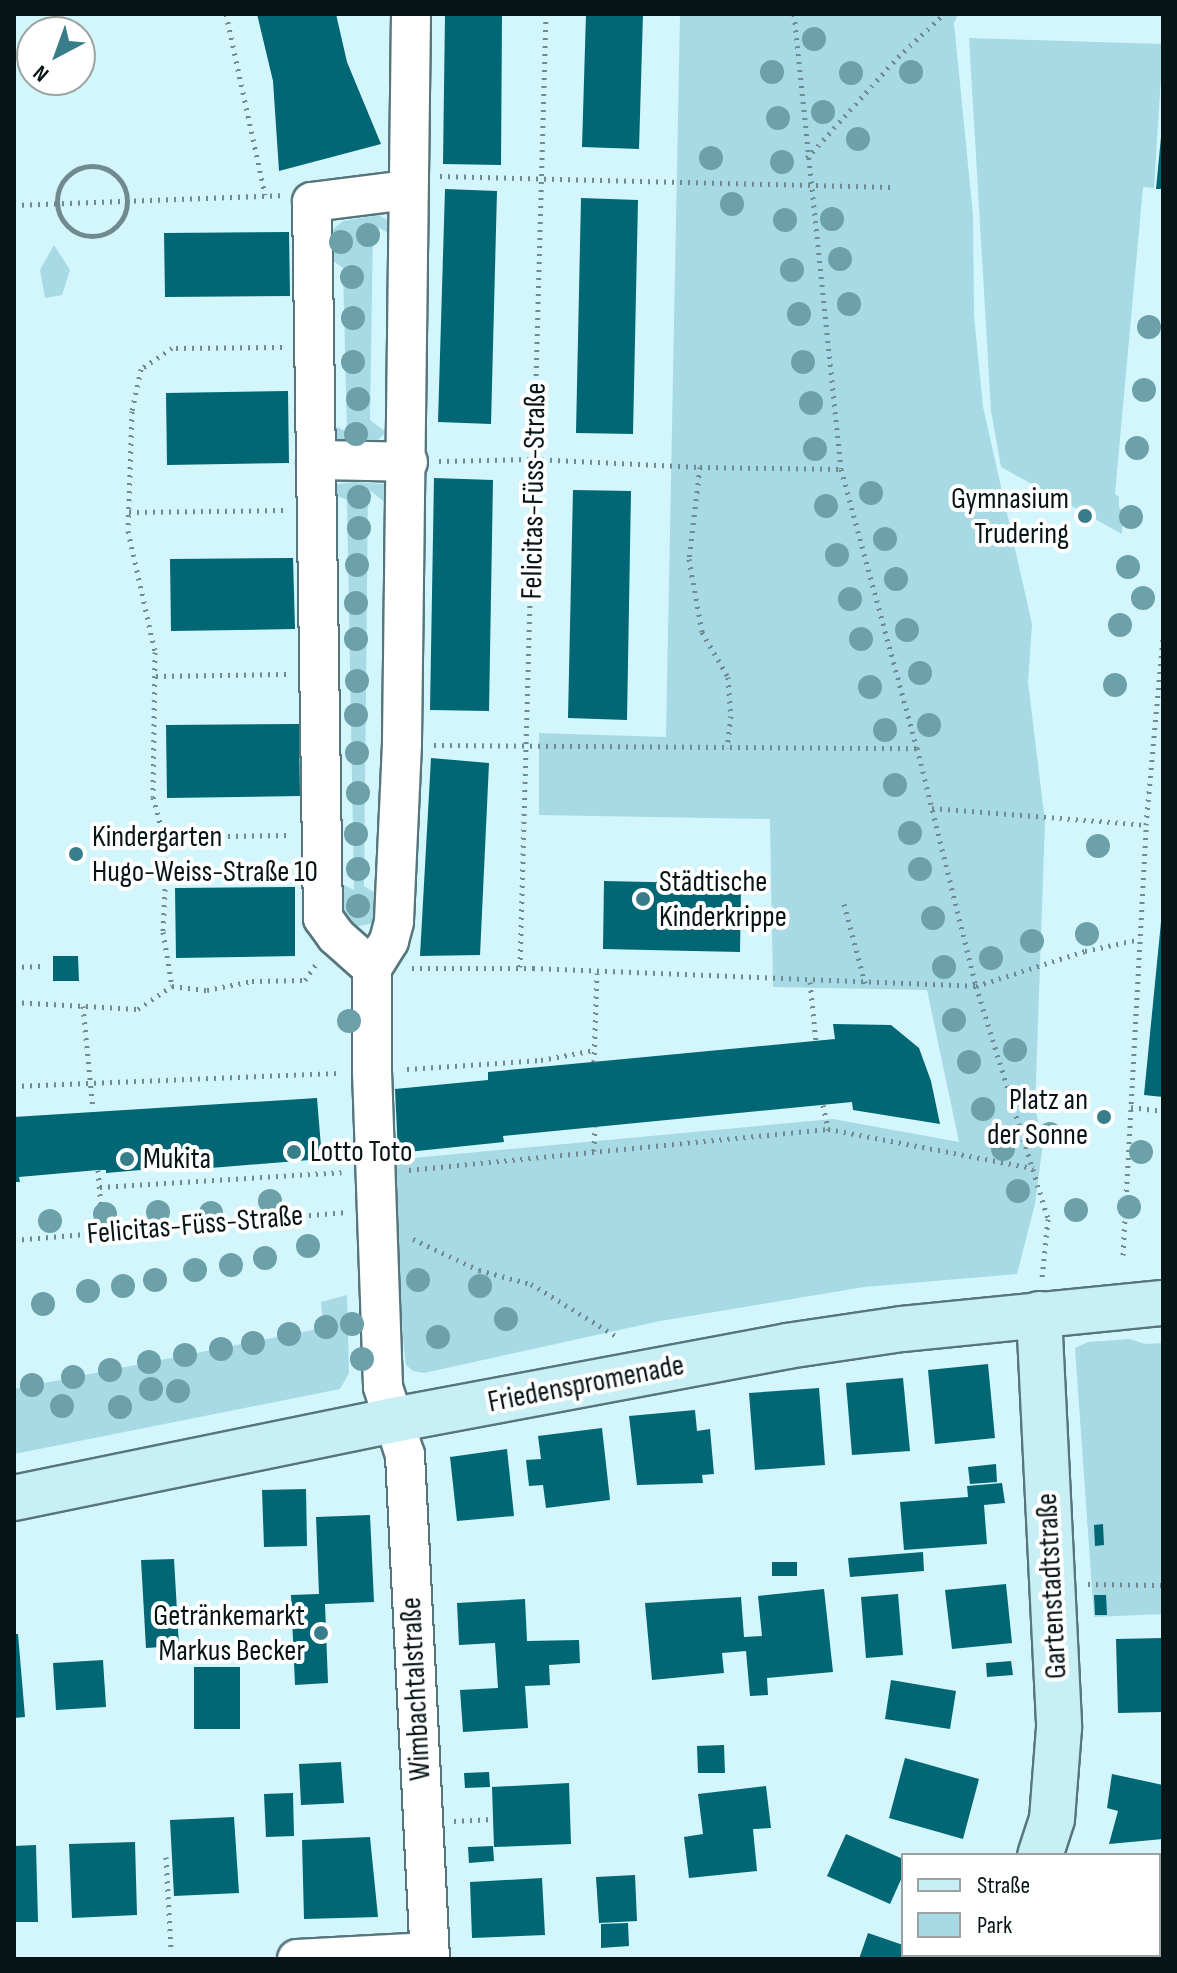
<!DOCTYPE html>
<html>
<head>
<meta charset="utf-8">
<style>
	body { margin:0 }
	#map { position:relative; width:1177px; height:1973px; overflow:hidden; background:#d3f6fd; font-family:"Sofia Sans Condensed",sans-serif }
	div>[style] { position:absolute }
	[style*='--x'] { left:calc(var(--x)*1px); top:calc(var(--y)*1px); width:calc(var(--w)*1px); rotate:calc(var(--a)*1deg) }
	.green>* { inset:0; background:#a7dae4 }
	.building>* { inset:0; background:#016774 }
	.path>* { height:5px; margin-top:-2.5px; transform-origin:0; background:repeating-linear-gradient(90deg,#718a8e 0 2px,transparent 0 8px) }
	.path>.ring { margin:-2.5px; padding:0; box-sizing:content-box; background:none; border:5px solid #718a8e; border-radius:50% }
	.roads { filter:drop-shadow(2px 0 #56767c) drop-shadow(-2px 0 #56767c) drop-shadow(0 2px #56767c) drop-shadow(0 -2px #56767c) }
	.street>* { height:38px; margin:-19px; padding:0 19px; transform-origin:19px; border-radius:19px; background:#fff }
	.secondary>* { height:44px; margin:-22px; padding:0 22px; transform-origin:22px; border-radius:22px; background:#c8eff6 }
	.trees>* { width:24px; height:24px; margin:-12px; border-radius:50%; background:#6da1aa }
	.dots>* { width:22px; height:22px; translate:-50% -50%; box-sizing:border-box; border:4px solid #fff; border-radius:50% }
	span { translate:-50% -50%; white-space:nowrap; text-align:center; line-height:1.15; -webkit-text-stroke:8px #fff; paint-order:stroke }
	.street-label { font-size:30px; color:#081517 }
	.poi-label { font-size:30px; color:#081517 }
	.right { translate:-100% -50%; text-align:right }
	.left { translate:0 -50%; text-align:left }
	.frame { position:absolute; inset:0; border:16px solid #081517; pointer-events:none }
	.legend { position:absolute; left:901px; top:1853px; width:260px; height:104px; box-sizing:border-box; background:#fff; border:2px solid #9ca1a2; margin:0; padding:10px 14px; list-style:none; font-size:24px; color:#081517 }
	.legend li { display:flex; align-items:center; gap:16px; height:40px }
	.legend b { width:40px; border:2px solid #9ca1a2 }
	.north { position:absolute; left:16px; top:16px; width:80px; height:80px; box-sizing:border-box; background:#fff; border:2px solid #9ca1a2; border-radius:50%; rotate:221deg; font-size:22px; font-weight:700; line-height:32px; text-align:center; color:#081517 }
	.north::after { content:''; display:block; margin:auto; width:28px; height:36px; background:#387e8a; clip-path:polygon(50% 0,100% 100%,50% 72%,0 100%) }
</style>
</head>
<body>
<div id="map">
	<div class="green">
		<i style="clip-path:polygon(680px 14px,958px 14px,954px 23px,973px 215px,974px 315px,983px 407px,1032px 624px,1028px 682px,1045px 822px,1035px 1108px,1043px 1143px,1035px 1204px,1017px 1274px,864px 1287px,660px 1321px,424px 1373px,413px 1371px,406px 1365px,404px 1349px,391px 1160px,833px 1119px,959px 1142px,927px 990px,773px 987px,770px 819px,539px 815px,539px 733px,666px 737px)"></i>
		<i style="clip-path:polygon(969px 38px,1163px 44px,1154px 188px,1143px 187px,1115px 494px,1119px 497px,1119px 508px,1123px 510px,1122px 534px,1001px 467px,991px 411px)"></i>
		<i style="clip-path:polygon(379px 215px,387px 220px,391px 234px,373px 225px,370px 420px,386px 432px,378px 440px,340px 440px,330px 438px,329px 423px,347px 432px,343px 268px,325px 255px,326px 235px,343px 221px)"></i>
		<i style="clip-path:polygon(54px 245px,70px 270px,62px 295px,45px 298px,40px 270px)"></i>
		<i style="clip-path:polygon(354px 482px,384px 484px,386px 503px,368px 489px,364px 886px,379px 895px,378px 913px,374px 923px,354px 927px,344px 923px,334px 880px,354px 890px,347px 500px,329px 492px,331px 485px)"></i>
		<i style="clip-path:polygon(347px 1295px,349px 1373px,340px 1389px,14px 1454px,14px 1389px,323px 1328px,321px 1302px)"></i>
		<i style="clip-path:polygon(1130px 1339px,1145px 1344px,1163px 1343px,1163px 1614px,1094px 1617px,1075px 1348px,1088px 1342px)"></i>
	</div>
	<div class="building">
		<i style="clip-path:polygon(257px 14px,336px 14px,347px 62px,381px 144px,279px 171px,273px 81px)"></i>
		<i style="clip-path:polygon(445px 14px,502px 14px,501px 165px,443px 164px)"></i>
		<i style="clip-path:polygon(586px 14px,643px 14px,639px 149px,582px 147px)"></i>
		<i style="clip-path:polygon(1161px 137px,1163px 137px,1163px 189px,1156px 189px)"></i>
		<i style="clip-path:polygon(445px 189px,497px 191px,491px 424px,438px 422px)"></i>
		<i style="clip-path:polygon(581px 198px,638px 200px,633px 434px,576px 433px)"></i>
		<i style="clip-path:polygon(289px 232px,290px 296px,165px 297px,164px 233px)"></i>
		<i style="clip-path:polygon(288px 391px,289px 463px,167px 465px,166px 393px)"></i>
		<i style="clip-path:polygon(434px 478px,493px 480px,489px 711px,430px 710px)"></i>
		<i style="clip-path:polygon(573px 490px,631px 491px,627px 720px,568px 718px)"></i>
		<i style="clip-path:polygon(293px 558px,295px 629px,171px 631px,170px 559px)"></i>
		<i style="clip-path:polygon(299px 724px,300px 796px,167px 798px,166px 725px)"></i>
		<i style="clip-path:polygon(431px 758px,489px 763px,480px 955px,420px 956px)"></i>
		<i style="clip-path:polygon(604px 881px,741px 884px,740px 952px,603px 949px)"></i>
		<i style="clip-path:polygon(295px 887px,295px 956px,176px 958px,175px 888px)"></i>
		<i style="clip-path:polygon(1161px 922px,1163px 923px,1163px 1097px,1144px 1095px)"></i>
		<i style="clip-path:polygon(53px 956px,78px 956px,79px 981px,53px 981px)"></i>
		<i style="clip-path:polygon(833px 1024px,891px 1025px,919px 1048px,931px 1081px,940px 1124px,853px 1110px,852px 1102px,503px 1136px,504px 1142px,398px 1153px,395px 1089px,488px 1080px,488px 1072px,835px 1039px)"></i>
		<i style="clip-path:polygon(317px 1098px,322px 1159px,198px 1169px,197px 1165px,106px 1173px,106px 1170px,98px 1170px,19px 1177px,20px 1182px,14px 1182px,14px 1117px)"></i>
		<i style="clip-path:polygon(988px 1364px,995px 1438px,935px 1444px,928px 1370px)"></i>
		<i style="clip-path:polygon(903px 1378px,910px 1451px,852px 1455px,846px 1383px)"></i>
		<i style="clip-path:polygon(819px 1388px,825px 1465px,755px 1470px,749px 1393px)"></i>
		<i style="clip-path:polygon(695px 1410px,697px 1431px,710px 1429px,714px 1474px,702px 1475px,703px 1483px,637px 1485px,629px 1416px)"></i>
		<i style="clip-path:polygon(602px 1428px,610px 1500px,546px 1508px,543px 1485px,529px 1486px,526px 1460px,541px 1459px,538px 1436px)"></i>
		<i style="clip-path:polygon(507px 1449px,514px 1516px,457px 1521px,450px 1457px)"></i>
		<i style="clip-path:polygon(996px 1464px,997px 1482px,970px 1484px,968px 1467px)"></i>
		<i style="clip-path:polygon(1002px 1483px,1005px 1503px,984px 1505px,987px 1544px,904px 1550px,900px 1502px,968px 1497px,967px 1486px)"></i>
		<i style="clip-path:polygon(306px 1489px,307px 1546px,264px 1547px,262px 1490px)"></i>
		<i style="clip-path:polygon(370px 1515px,374px 1602px,325px 1604px,328px 1683px,295px 1685px,291px 1595px,319px 1594px,316px 1517px)"></i>
		<i style="clip-path:polygon(1103px 1524px,1104px 1545px,1095px 1546px,1094px 1525px)"></i>
		<i style="clip-path:polygon(923px 1552px,924px 1571px,850px 1577px,848px 1558px)"></i>
		<i style="clip-path:polygon(174px 1559px,179px 1646px,146px 1648px,141px 1560px)"></i>
		<i style="clip-path:polygon(772px 1562px,797px 1562px,797px 1576px,772px 1576px)"></i>
		<i style="clip-path:polygon(1006px 1584px,1012px 1643px,952px 1649px,945px 1590px)"></i>
		<i style="clip-path:polygon(824px 1589px,833px 1672px,767px 1678px,768px 1695px,750px 1696px,746px 1651px,722px 1653px,724px 1673px,652px 1680px,645px 1603px,741px 1597px,744px 1637px,762px 1636px,758px 1596px)"></i>
		<i style="clip-path:polygon(898px 1594px,903px 1655px,866px 1658px,861px 1597px)"></i>
		<i style="clip-path:polygon(1094px 1595px,1106px 1595px,1107px 1615px,1095px 1615px)"></i>
		<i style="clip-path:polygon(525px 1599px,527px 1641px,579px 1640px,580px 1663px,549px 1665px,550px 1685px,525px 1686px,528px 1728px,463px 1732px,460px 1690px,498px 1688px,495px 1643px,459px 1645px,457px 1603px)"></i>
		<i style="clip-path:polygon(14px 1634px,18px 1634px,25px 1717px,14px 1718px)"></i>
		<i style="clip-path:polygon(1163px 1638px,1163px 1712px,1118px 1713px,1116px 1639px)"></i>
		<i style="clip-path:polygon(103px 1660px,106px 1707px,56px 1710px,53px 1663px)"></i>
		<i style="clip-path:polygon(1011px 1661px,1013px 1675px,987px 1677px,986px 1663px)"></i>
		<i style="clip-path:polygon(194px 1667px,240px 1667px,240px 1729px,194px 1729px)"></i>
		<i style="clip-path:polygon(891px 1680px,956px 1691px,950px 1729px,885px 1719px)"></i>
		<i style="clip-path:polygon(724px 1745px,725px 1773px,698px 1773px,697px 1746px)"></i>
		<i style="clip-path:polygon(905px 1758px,979px 1779px,963px 1839px,889px 1818px)"></i>
		<i style="clip-path:polygon(341px 1762px,344px 1803px,301px 1805px,299px 1764px)"></i>
		<i style="clip-path:polygon(489px 1772px,490px 1787px,465px 1788px,464px 1773px)"></i>
		<i style="clip-path:polygon(1112px 1774px,1163px 1785px,1163px 1839px,1109px 1844px,1118px 1811px,1107px 1808px)"></i>
		<i style="clip-path:polygon(569px 1783px,571px 1844px,494px 1847px,492px 1787px)"></i>
		<i style="clip-path:polygon(766px 1786px,771px 1828px,753px 1829px,757px 1871px,689px 1878px,684px 1837px,703px 1834px,698px 1794px)"></i>
		<i style="clip-path:polygon(293px 1793px,294px 1836px,266px 1837px,264px 1794px)"></i>
		<i style="clip-path:polygon(234px 1817px,239px 1893px,174px 1896px,170px 1820px)"></i>
		<i style="clip-path:polygon(846px 1834px,903px 1859px,903px 1875px,890px 1904px,827px 1876px)"></i>
		<i style="clip-path:polygon(370px 1837px,378px 1917px,304px 1919px,302px 1840px)"></i>
		<i style="clip-path:polygon(135px 1842px,137px 1915px,72px 1918px,69px 1844px)"></i>
		<i style="clip-path:polygon(36px 1845px,38px 1922px,14px 1922px,14px 1846px)"></i>
		<i style="clip-path:polygon(493px 1846px,494px 1861px,469px 1863px,468px 1847px)"></i>
		<i style="clip-path:polygon(1159px 1869px,1163px 1869px,1163px 1928px,1159px 1928px)"></i>
		<i style="clip-path:polygon(635px 1875px,637px 1921px,599px 1923px,596px 1877px)"></i>
		<i style="clip-path:polygon(542px 1878px,545px 1935px,472px 1938px,470px 1882px)"></i>
		<i style="clip-path:polygon(628px 1923px,629px 1946px,601px 1948px,601px 1924px)"></i>
		<i style="clip-path:polygon(868px 1933px,903px 1945px,903px 1955px,932px 1955px,942px 1959px,859px 1959px)"></i>
	</div>
	<div class="path">
		<i style="--x:226;--y:14;--w:185;--a:77.8"></i>
		<i style="--x:794;--y:14;--w:457;--a:84.1"></i>
		<i style="--x:841;--y:469;--w:289;--a:74.8"></i>
		<i style="--x:917;--y:748;--w:245;--a:76.1"></i>
		<i style="--x:976;--y:986;--w:244;--a:72.8"></i>
		<i style="--x:1048;--y:1219;--w:59;--a:95.8"></i>
		<i style="--x:807;--y:158;--w:136;--a:-48"></i>
		<i style="--x:898;--y:57;--w:63;--a:-43.1"></i>
		<i class="ring" style="left:57px;top:166px;width:65px;height:65px"></i>
		<i style="--x:440;--y:176;--w:451;--a:1.4"></i>
		<i style="--x:14;--y:205;--w:267;--a:-2.1"></i>
		<i style="--x:282;--y:347;--w:110;--a:179.5"></i>
		<i style="--x:172;--y:348;--w:37;--a:146"></i>
		<i style="--x:141;--y:369;--w:43;--a:102.1"></i>
		<i style="--x:132;--y:411;--w:120;--a:91.9"></i>
		<i style="--x:128;--y:531;--w:124;--a:77.4"></i>
		<i style="--x:155;--y:652;--w:145;--a:90.8"></i>
		<i style="--x:153;--y:797;--w:54;--a:74.9"></i>
		<i style="--x:167;--y:849;--w:83;--a:92.8"></i>
		<i style="--x:163;--y:932;--w:55;--a:80.5"></i>
		<i style="--x:172;--y:986;--w:35;--a:7"></i>
		<i style="--x:207;--y:990;--w:46;--a:-11.3"></i>
		<i style="--x:252;--y:981;--w:53;--a:-1.1"></i>
		<i style="--x:305;--y:980;--w:21;--a:-55"></i>
		<i style="--x:439;--y:461;--w:95;--a:-1.2"></i>
		<i style="--x:534;--y:459;--w:166;--a:2.8"></i>
		<i style="--x:700;--y:467;--w:141;--a:0.8"></i>
		<i style="--x:700;--y:467;--w:93;--a:96.8"></i>
		<i style="--x:689;--y:559;--w:74;--a:79.9"></i>
		<i style="--x:702;--y:632;--w:52;--a:60"></i>
		<i style="--x:728;--y:677;--w:39;--a:86"></i>
		<i style="--x:731;--y:716;--w:32;--a:97"></i>
		<i style="--x:129;--y:512;--w:155;--a:-0.7"></i>
		<i style="--x:156;--y:676;--w:131;--a:-0.9"></i>
		<i style="--x:434;--y:745;--w:483;--a:0.4"></i>
		<i style="--x:932;--y:808;--w:215;--a:4.5"></i>
		<i style="--x:164;--y:837;--w:127;--a:-0.9"></i>
		<i style="--x:844;--y:904;--w:82;--a:75.1"></i>
		<i style="--x:14;--y:967;--w:28;--a:-2"></i>
		<i style="--x:520;--y:967;--w:953;--a:-88.44"></i>
		<i style="--x:412;--y:968;--w:121;--a:0"></i>
		<i style="--x:533;--y:968;--w:443;--a:2.3"></i>
		<i style="--x:976;--y:986;--w:114;--a:-17.8"></i>
		<i style="--x:1085;--y:951;--w:56;--a:-12.3"></i>
		<i style="--x:810;--y:982;--w:59;--a:84.2"></i>
		<i style="--x:14;--y:1002;--w:124;--a:3.2"></i>
		<i style="--x:138;--y:1009;--w:41;--a:-34.1"></i>
		<i style="--x:83;--y:1006;--w:104;--a:84.5"></i>
		<i style="--x:594;--y:1062;--w:89;--a:-88.1"></i>
		<i style="--x:407;--y:1069;--w:134;--a:-3.8"></i>
		<i style="--x:541;--y:1060;--w:54;--a:-10.7"></i>
		<i style="--x:14;--y:1086;--w:327;--a:-2.3"></i>
		<i style="--x:823;--y:1105;--w:25;--a:78"></i>
		<i style="--x:1131;--y:1107;--w:32;--a:7"></i>
		<i style="--x:594;--y:1151;--w:24;--a:-88"></i>
		<i style="--x:98;--y:1170;--w:64;--a:85.5"></i>
		<i style="--x:409;--y:1170;--w:421;--a:-5.6"></i>
		<i style="--x:828;--y:1129;--w:209;--a:10.8"></i>
		<i style="--x:100;--y:1187;--w:242;--a:-3.5"></i>
		<i style="--x:413;--y:1239;--w:73;--a:25.2"></i>
		<i style="--x:479;--y:1270;--w:54;--a:15.1"></i>
		<i style="--x:531;--y:1284;--w:103;--a:31.5"></i>
		<i style="--x:14;--y:1240;--w:331;--a:-4.8"></i>
		<i style="--x:1123;--y:1255;--w:431;--a:-86.9"></i>
		<i style="--x:1146;--y:825;--w:189;--a:-84.8"></i>
		<i style="--x:1088;--y:1584;--w:75;--a:0.8"></i>
		<i style="--x:454;--y:1821;--w:39;--a:-3"></i>
		<i style="--x:166;--y:1857;--w:92;--a:86.9"></i>
	</div>
	<div class="roads">
		<div class="street">
			<i style="--x:411;--y:14;--w:730;--a:90.71"></i>
			<i style="--x:402;--y:744;--w:178;--a:92.6"></i>
			<i style="--x:394;--y:922;--w:20;--a:105"></i>
			<i style="--x:389;--y:941;--w:32;--a:122"></i>
			<i style="--x:372;--y:968;--w:103;--a:90"></i>
			<i style="--x:372;--y:1071;--w:316;--a:88"></i>
			<i style="--x:383;--y:1387;--w:71;--a:72.1"></i>
			<i style="--x:405;--y:1455;--w:505;--a:87.16"></i>
			<i style="--x:316;--y:460;--w:92;--a:1.2"></i>
			<i style="--x:372;--y:968;--w:48;--a:-138.4"></i>
			<i style="--x:336;--y:936;--w:22;--a:-126"></i>
			<i style="--x:323;--y:918;--w:716;--a:-90.88"></i>
			<i style="--x:312;--y:202;--w:96;--a:-7.2"></i>
			<i style="--x:297;--y:1959;--w:132;--a:-3"></i>
		</div>
		<div class="secondary">
			<i style="--x:1039;--y:1314;--w:414;--a:87.2"></i>
			<i style="--x:1059;--y:1728;--w:91;--a:94.4"></i>
			<i style="--x:1052;--y:1819;--w:38;--a:108"></i>
			<i style="--x:14;--y:1498;--w:387;--a:-11.6"></i>
			<i style="--x:393;--y:1420;--w:401;--a:-10.6"></i>
			<i style="--x:787;--y:1346;--w:116;--a:-8.4"></i>
			<i style="--x:902;--y:1329;--w:262;--a:-5.7"></i>
			<i style="--x:1012;--y:1955;--w:11;--a:22"></i>
		</div>
	</div>
	<div class="trees">
		<i style="left:814px;top:39px"></i>
		<i style="left:772px;top:72px"></i>
		<i style="left:911px;top:72px"></i>
		<i style="left:851px;top:73px"></i>
		<i style="left:823px;top:112px"></i>
		<i style="left:778px;top:118px"></i>
		<i style="left:858px;top:139px"></i>
		<i style="left:711px;top:158px"></i>
		<i style="left:782px;top:162px"></i>
		<i style="left:732px;top:204px"></i>
		<i style="left:832px;top:219px"></i>
		<i style="left:785px;top:220px"></i>
		<i style="left:368px;top:235px"></i>
		<i style="left:341px;top:242px"></i>
		<i style="left:840px;top:259px"></i>
		<i style="left:792px;top:270px"></i>
		<i style="left:352px;top:277px"></i>
		<i style="left:849px;top:304px"></i>
		<i style="left:799px;top:314px"></i>
		<i style="left:353px;top:318px"></i>
		<i style="left:1149px;top:327px"></i>
		<i style="left:353px;top:362px"></i>
		<i style="left:803px;top:362px"></i>
		<i style="left:1144px;top:390px"></i>
		<i style="left:358px;top:399px"></i>
		<i style="left:811px;top:403px"></i>
		<i style="left:356px;top:434px"></i>
		<i style="left:1137px;top:448px"></i>
		<i style="left:815px;top:449px"></i>
		<i style="left:871px;top:493px"></i>
		<i style="left:359px;top:497px"></i>
		<i style="left:826px;top:506px"></i>
		<i style="left:1131px;top:517px"></i>
		<i style="left:359px;top:528px"></i>
		<i style="left:885px;top:539px"></i>
		<i style="left:837px;top:555px"></i>
		<i style="left:357px;top:565px"></i>
		<i style="left:1128px;top:567px"></i>
		<i style="left:896px;top:579px"></i>
		<i style="left:1143px;top:598px"></i>
		<i style="left:850px;top:599px"></i>
		<i style="left:356px;top:603px"></i>
		<i style="left:1120px;top:625px"></i>
		<i style="left:907px;top:630px"></i>
		<i style="left:356px;top:639px"></i>
		<i style="left:861px;top:639px"></i>
		<i style="left:920px;top:673px"></i>
		<i style="left:357px;top:681px"></i>
		<i style="left:1115px;top:685px"></i>
		<i style="left:870px;top:687px"></i>
		<i style="left:356px;top:715px"></i>
		<i style="left:929px;top:725px"></i>
		<i style="left:885px;top:730px"></i>
		<i style="left:357px;top:753px"></i>
		<i style="left:895px;top:785px"></i>
		<i style="left:358px;top:793px"></i>
		<i style="left:910px;top:833px"></i>
		<i style="left:356px;top:834px"></i>
		<i style="left:1098px;top:846px"></i>
		<i style="left:358px;top:869px"></i>
		<i style="left:920px;top:869px"></i>
		<i style="left:358px;top:906px"></i>
		<i style="left:933px;top:918px"></i>
		<i style="left:1087px;top:934px"></i>
		<i style="left:1032px;top:941px"></i>
		<i style="left:991px;top:958px"></i>
		<i style="left:944px;top:967px"></i>
		<i style="left:954px;top:1020px"></i>
		<i style="left:349px;top:1021px"></i>
		<i style="left:1015px;top:1050px"></i>
		<i style="left:969px;top:1062px"></i>
		<i style="left:983px;top:1109px"></i>
		<i style="left:1050px;top:1134px"></i>
		<i style="left:1003px;top:1149px"></i>
		<i style="left:1141px;top:1152px"></i>
		<i style="left:1018px;top:1191px"></i>
		<i style="left:270px;top:1201px"></i>
		<i style="left:1129px;top:1207px"></i>
		<i style="left:1076px;top:1210px"></i>
		<i style="left:158px;top:1212px"></i>
		<i style="left:211px;top:1213px"></i>
		<i style="left:105px;top:1214px"></i>
		<i style="left:50px;top:1221px"></i>
		<i style="left:308px;top:1246px"></i>
		<i style="left:265px;top:1258px"></i>
		<i style="left:231px;top:1265px"></i>
		<i style="left:195px;top:1270px"></i>
		<i style="left:155px;top:1280px"></i>
		<i style="left:418px;top:1280px"></i>
		<i style="left:123px;top:1286px"></i>
		<i style="left:480px;top:1286px"></i>
		<i style="left:88px;top:1291px"></i>
		<i style="left:43px;top:1304px"></i>
		<i style="left:506px;top:1319px"></i>
		<i style="left:352px;top:1324px"></i>
		<i style="left:326px;top:1327px"></i>
		<i style="left:289px;top:1334px"></i>
		<i style="left:438px;top:1337px"></i>
		<i style="left:253px;top:1343px"></i>
		<i style="left:221px;top:1349px"></i>
		<i style="left:185px;top:1355px"></i>
		<i style="left:362px;top:1359px"></i>
		<i style="left:149px;top:1362px"></i>
		<i style="left:110px;top:1370px"></i>
		<i style="left:73px;top:1377px"></i>
		<i style="left:32px;top:1385px"></i>
		<i style="left:151px;top:1389px"></i>
		<i style="left:178px;top:1391px"></i>
		<i style="left:62px;top:1406px"></i>
		<i style="left:120px;top:1407px"></i>
	</div>
	<div class="dots">
		<i style="left:1085px;top:516px;background:#387e8a"></i>
		<i style="left:76px;top:854px;background:#387e8a"></i>
		<i style="left:643px;top:899px;background:#387e8a"></i>
		<i style="left:1104px;top:1117px;background:#387e8a"></i>
		<i style="left:294px;top:1152px;background:#387e8a"></i>
		<i style="left:127px;top:1159px;background:#387e8a"></i>
		<i style="left:321px;top:1633px;background:#387e8a"></i>
	</div>
	<div class="street-label">
		<span style="left:534px;top:491px;rotate:-89deg">Felicitas-Füss-Straße</span>
		<span style="left:195px;top:1225px;rotate:-5deg">Felicitas-Füss-Straße</span>
		<span style="left:586px;top:1384px;rotate:-11deg">Friedenspromenade</span>
		<span style="left:1052px;top:1586px;rotate:-93deg">Gartenstadtstraße</span>
		<span style="left:416px;top:1689px;rotate:-93deg">Wimbachtalstraße</span>
	</div>
	<div class="poi-label">
		<span class="right" style="left:1069px;top:516px">Gymnasium<br>Trudering</span>
		<span class="left" style="left:92px;top:854px">Kindergarten<br>Hugo-Weiss-Straße 10</span>
		<span class="left" style="left:659px;top:899px">Städtische<br>Kinderkrippe</span>
		<span class="right" style="left:1088px;top:1117px">Platz an<br>der Sonne</span>
		<span class="left" style="left:310px;top:1152px">Lotto Toto</span>
		<span class="left" style="left:143px;top:1159px">Mukita</span>
		<span class="right" style="left:305px;top:1633px">Getränkemarkt<br>Markus Becker</span>
	</div>
	<div class="frame"></div>
	<ul class="legend">
	<li><b style="height:10px;background:#c8eff6"></b>Straße</li>
	<li><b style="height:22px;background:#a7dae4"></b>Park</li>
	</ul>
	<div class="north">N</div>
</div>
</body>
</html>
